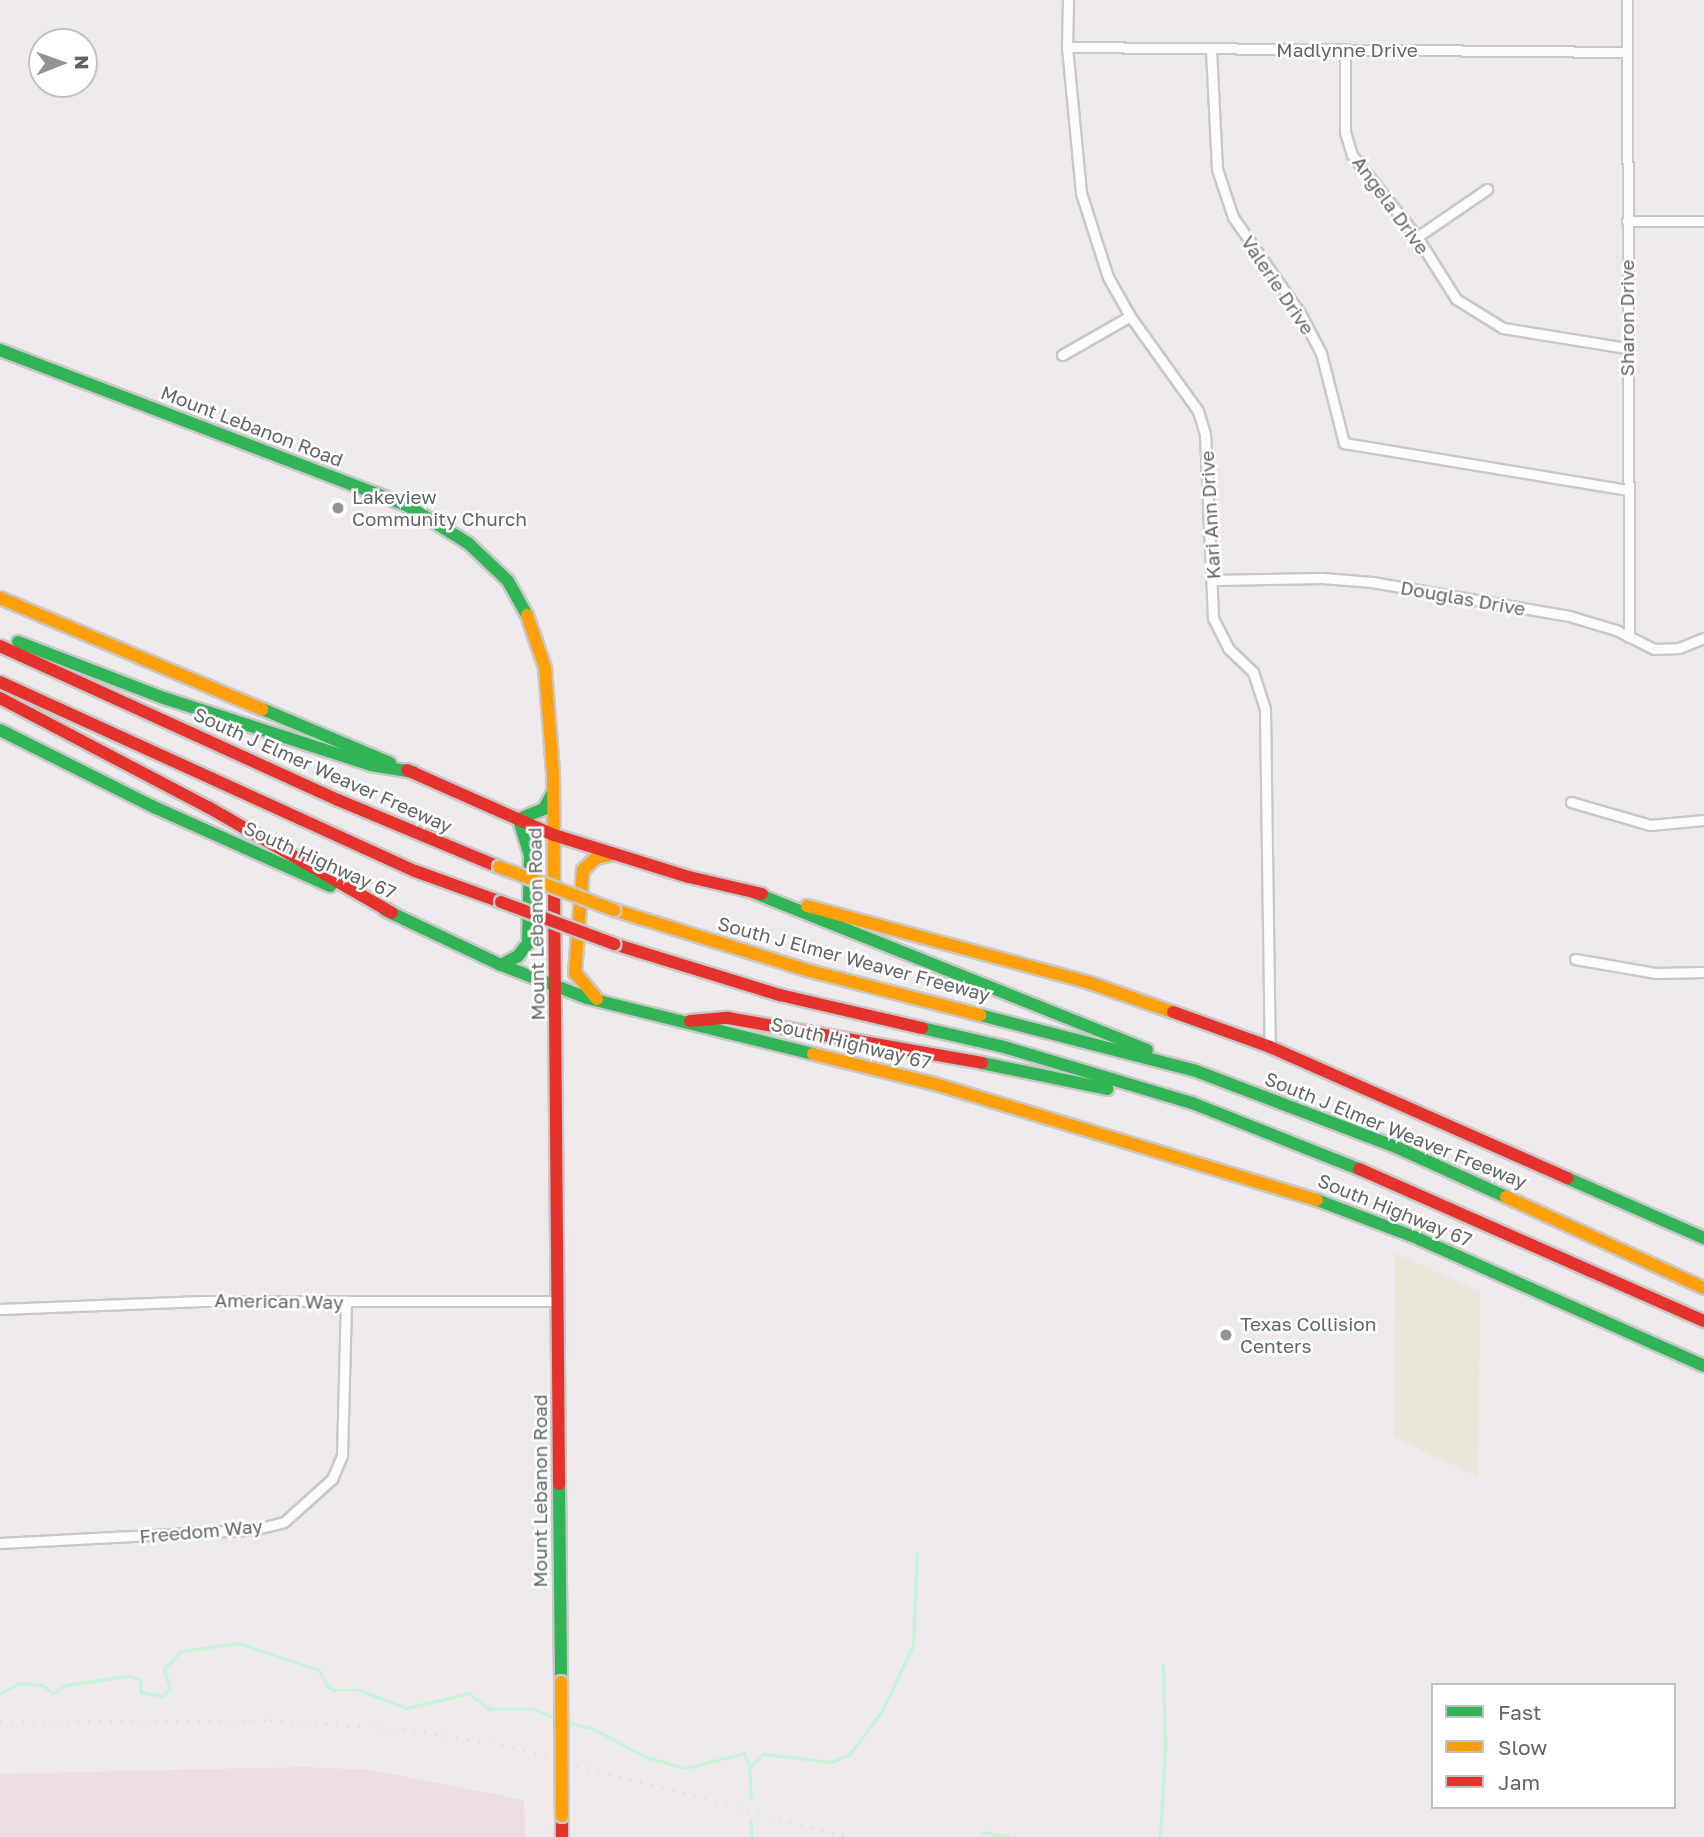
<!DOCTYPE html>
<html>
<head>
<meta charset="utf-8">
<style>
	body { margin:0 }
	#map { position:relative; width:1704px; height:1837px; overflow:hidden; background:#eee9ea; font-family:"Golos Text",sans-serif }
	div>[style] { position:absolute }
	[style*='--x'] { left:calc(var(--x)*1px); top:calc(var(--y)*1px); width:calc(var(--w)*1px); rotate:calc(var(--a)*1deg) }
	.commercial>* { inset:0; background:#ecdde0 }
	.green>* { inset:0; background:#e8e6d7 }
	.stream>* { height:2.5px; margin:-1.25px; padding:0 1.25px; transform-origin:1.25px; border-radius:1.25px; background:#c3f3d8 }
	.roads { filter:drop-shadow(2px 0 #c9c8c8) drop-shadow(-2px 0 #c9c8c8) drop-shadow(0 2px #c9c8c8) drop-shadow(0 -2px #c9c8c8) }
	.street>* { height:9px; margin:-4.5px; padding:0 4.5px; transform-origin:4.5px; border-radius:4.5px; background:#fcfcfc }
	.fast>* { height:12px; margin:-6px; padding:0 6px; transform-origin:6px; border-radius:6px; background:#30b455 }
	.slow>* { height:12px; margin:-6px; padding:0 6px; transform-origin:6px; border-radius:6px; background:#ff9f0a }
	.jam>* { height:12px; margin:-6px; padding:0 6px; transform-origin:6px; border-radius:6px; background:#e5322d }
	.rail>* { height:2.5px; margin-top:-1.25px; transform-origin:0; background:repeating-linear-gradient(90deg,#e2e1e2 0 2px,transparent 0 11px) }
	.bridges { filter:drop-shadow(2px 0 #c9c8c8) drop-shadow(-2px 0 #c9c8c8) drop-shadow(0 2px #c9c8c8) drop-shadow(0 -2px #c9c8c8) }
	.slow-bridge>* { height:12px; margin:-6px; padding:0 6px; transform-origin:6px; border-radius:6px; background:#ff9f0a }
	.jam-bridge>* { height:12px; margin:-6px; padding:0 6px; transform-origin:6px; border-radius:6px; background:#e5322d }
	.dots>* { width:19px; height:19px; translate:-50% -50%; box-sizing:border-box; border:4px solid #fff; border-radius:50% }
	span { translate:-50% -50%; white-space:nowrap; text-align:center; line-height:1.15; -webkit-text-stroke:5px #fff; paint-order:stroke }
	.street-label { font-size:19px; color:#5f6663 }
	.poi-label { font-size:19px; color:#5f6663 }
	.left { translate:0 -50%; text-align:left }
	.legend { position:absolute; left:1431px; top:1683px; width:245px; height:126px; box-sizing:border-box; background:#fff; border:2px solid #bfc2c1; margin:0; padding:9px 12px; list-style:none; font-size:21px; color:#5f6663 }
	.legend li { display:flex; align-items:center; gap:14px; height:35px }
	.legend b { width:35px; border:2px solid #bfc2c1 }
	.north { position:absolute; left:28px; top:28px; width:70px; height:70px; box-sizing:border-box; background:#fff; border:2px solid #bfc2c1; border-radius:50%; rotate:89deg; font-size:19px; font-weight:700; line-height:28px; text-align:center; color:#5f6663 }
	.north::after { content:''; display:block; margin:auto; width:24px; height:32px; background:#919492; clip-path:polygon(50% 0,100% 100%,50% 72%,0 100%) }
</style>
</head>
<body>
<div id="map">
	<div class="commercial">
		<i style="clip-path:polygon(304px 1767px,371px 1770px,524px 1800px,525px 1837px,0 1837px,0 1774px)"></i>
	</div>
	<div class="green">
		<i style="clip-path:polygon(1395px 1253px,1480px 1291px,1478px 1477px,1394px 1437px)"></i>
	</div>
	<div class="stream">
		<i style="--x:0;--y:1694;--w:22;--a:-30"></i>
		<i style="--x:19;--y:1683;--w:23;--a:5"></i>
		<i style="--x:42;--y:1685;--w:14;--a:36"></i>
		<i style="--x:53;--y:1693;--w:16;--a:-30"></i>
		<i style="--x:67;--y:1685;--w:63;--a:-8.3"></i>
		<i style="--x:129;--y:1676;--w:13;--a:18"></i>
		<i style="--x:141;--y:1680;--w:12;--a:90"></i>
		<i style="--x:141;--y:1692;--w:22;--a:10"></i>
		<i style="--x:163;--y:1696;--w:10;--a:-45"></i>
		<i style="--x:170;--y:1689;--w:21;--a:-107"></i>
		<i style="--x:164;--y:1669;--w:25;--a:-47"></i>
		<i style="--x:181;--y:1651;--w:59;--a:-7.9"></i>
		<i style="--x:239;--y:1643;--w:84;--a:18.6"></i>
		<i style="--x:319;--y:1670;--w:19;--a:62"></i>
		<i style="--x:328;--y:1687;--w:8;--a:23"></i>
		<i style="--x:335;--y:1690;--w:24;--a:0"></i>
		<i style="--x:359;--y:1690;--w:51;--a:20.6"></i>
		<i style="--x:407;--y:1708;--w:64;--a:-13.6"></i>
		<i style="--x:469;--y:1693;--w:26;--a:39"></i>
		<i style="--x:489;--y:1709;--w:45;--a:0"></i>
		<i style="--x:534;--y:1709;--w:25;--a:23"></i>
		<i style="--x:566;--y:1722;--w:27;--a:13"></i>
		<i style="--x:592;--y:1728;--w:61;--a:28.2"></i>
		<i style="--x:646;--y:1757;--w:41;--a:15.4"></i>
		<i style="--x:686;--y:1768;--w:60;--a:-14.5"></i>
		<i style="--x:744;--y:1753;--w:15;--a:67"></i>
		<i style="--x:750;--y:1767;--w:32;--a:88"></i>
		<i style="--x:750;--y:1767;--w:18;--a:-45"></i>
		<i style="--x:763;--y:1754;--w:69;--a:6.6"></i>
		<i style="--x:832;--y:1762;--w:20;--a:-24"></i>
		<i style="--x:850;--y:1754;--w:54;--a:-53.3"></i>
		<i style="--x:882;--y:1711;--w:73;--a:-64.8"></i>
		<i style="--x:913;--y:1645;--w:91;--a:-87.5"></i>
		<i style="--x:751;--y:1819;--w:18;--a:87"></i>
		<i style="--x:983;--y:1832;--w:26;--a:11"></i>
		<i style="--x:1160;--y:1837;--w:90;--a:-86.8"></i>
		<i style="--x:1165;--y:1747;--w:82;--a:-91.4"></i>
	</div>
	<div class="roads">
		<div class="street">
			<i style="--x:1068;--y:0;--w:47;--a:91.2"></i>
			<i style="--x:1067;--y:47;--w:147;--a:84.5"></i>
			<i style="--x:1081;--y:193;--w:88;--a:72.2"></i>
			<i style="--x:1108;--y:277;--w:45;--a:60.6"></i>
			<i style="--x:1130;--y:316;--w:117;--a:54.4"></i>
			<i style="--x:1198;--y:411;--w:24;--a:73"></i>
			<i style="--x:1205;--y:434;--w:184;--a:87.5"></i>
			<i style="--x:1213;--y:618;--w:34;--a:63"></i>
			<i style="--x:1228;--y:648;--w:35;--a:44"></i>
			<i style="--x:1253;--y:672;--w:39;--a:72"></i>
			<i style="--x:1265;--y:709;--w:338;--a:89.2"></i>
			<i style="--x:1627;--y:0;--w:637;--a:89.82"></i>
			<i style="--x:1067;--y:47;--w:559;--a:0.51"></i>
			<i style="--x:1211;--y:50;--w:119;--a:87.1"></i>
			<i style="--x:1217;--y:169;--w:51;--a:71.6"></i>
			<i style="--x:1233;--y:217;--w:117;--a:55.1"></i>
			<i style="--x:1300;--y:313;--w:45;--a:62.3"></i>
			<i style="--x:1321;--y:353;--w:93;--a:75.7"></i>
			<i style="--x:1344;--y:443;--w:287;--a:9.4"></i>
			<i style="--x:1345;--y:51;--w:81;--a:90"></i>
			<i style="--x:1345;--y:132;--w:24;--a:73"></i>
			<i style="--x:1352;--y:155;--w:105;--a:51.6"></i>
			<i style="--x:1417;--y:237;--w:73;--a:57.8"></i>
			<i style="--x:1456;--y:299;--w:55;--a:31.7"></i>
			<i style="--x:1503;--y:328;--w:125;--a:9.2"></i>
			<i style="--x:1627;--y:221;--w:77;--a:0"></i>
			<i style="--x:1417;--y:237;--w:85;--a:-34.4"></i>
			<i style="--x:1062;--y:355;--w:78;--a:-29.8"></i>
			<i style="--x:1214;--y:580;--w:108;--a:-1.1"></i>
			<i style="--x:1322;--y:578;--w:50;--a:4.6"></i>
			<i style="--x:1372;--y:582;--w:200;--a:9.8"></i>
			<i style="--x:1569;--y:616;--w:49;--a:16.6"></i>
			<i style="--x:1616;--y:630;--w:42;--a:26.6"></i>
			<i style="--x:1654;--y:649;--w:25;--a:-2"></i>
			<i style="--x:1679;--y:648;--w:27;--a:-22"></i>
			<i style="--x:1571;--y:802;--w:82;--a:16.2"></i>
			<i style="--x:1650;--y:825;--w:54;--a:-5.3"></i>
			<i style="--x:1575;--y:959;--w:81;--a:9.9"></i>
			<i style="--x:1655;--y:973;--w:49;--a:-1.2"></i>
			<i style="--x:0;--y:1309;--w:202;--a:-2.3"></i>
			<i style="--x:202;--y:1301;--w:356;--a:0"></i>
			<i style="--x:0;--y:1543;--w:252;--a:-3"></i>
			<i style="--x:252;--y:1530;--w:33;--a:-14"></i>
			<i style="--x:284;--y:1522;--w:64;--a:-41.9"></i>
			<i style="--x:332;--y:1479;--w:26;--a:-67"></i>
			<i style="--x:342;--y:1455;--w:153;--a:-88.5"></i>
		</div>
		<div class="fast">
			<i style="--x:0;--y:350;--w:437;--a:20.9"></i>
			<i style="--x:408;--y:506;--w:70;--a:31.7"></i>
			<i style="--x:468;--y:543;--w:55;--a:43.5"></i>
			<i style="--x:508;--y:581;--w:39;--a:61"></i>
			<i style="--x:18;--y:642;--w:156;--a:21"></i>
			<i style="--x:164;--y:698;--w:218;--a:17.9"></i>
			<i style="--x:371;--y:765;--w:43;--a:9.5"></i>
			<i style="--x:262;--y:709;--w:139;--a:22.9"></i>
			<i style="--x:0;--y:730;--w:174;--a:26.6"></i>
			<i style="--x:156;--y:808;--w:191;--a:24.1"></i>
			<i style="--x:755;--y:893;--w:422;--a:21.8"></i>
			<i style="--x:385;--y:910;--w:128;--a:25.4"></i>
			<i style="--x:501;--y:965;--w:92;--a:21"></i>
			<i style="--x:587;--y:998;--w:233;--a:13.9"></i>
			<i style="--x:501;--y:965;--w:19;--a:-28"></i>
			<i style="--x:518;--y:956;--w:16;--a:-52"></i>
			<i style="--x:528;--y:943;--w:87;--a:-88.7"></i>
			<i style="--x:530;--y:856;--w:39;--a:-107"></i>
			<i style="--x:519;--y:819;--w:27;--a:-22"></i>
			<i style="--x:544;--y:809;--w:17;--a:-62"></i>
			<i style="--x:980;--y:1015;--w:223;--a:14.5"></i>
			<i style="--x:1196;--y:1071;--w:214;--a:20.8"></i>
			<i style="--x:1396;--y:1147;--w:121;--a:24.4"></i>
			<i style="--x:922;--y:1028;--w:84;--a:13"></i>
			<i style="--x:1004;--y:1047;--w:196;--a:16.6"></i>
			<i style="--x:1192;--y:1103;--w:180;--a:21.6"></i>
			<i style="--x:982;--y:1063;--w:128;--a:11.7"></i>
			<i style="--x:1567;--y:1178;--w:150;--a:23.7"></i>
			<i style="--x:1317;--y:1200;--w:107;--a:20.8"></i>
			<i style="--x:1417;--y:1238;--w:314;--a:24"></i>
			<i style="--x:559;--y:1484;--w:198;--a:89.4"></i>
		</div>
		<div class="slow">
			<i style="--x:0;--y:598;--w:285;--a:23"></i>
			<i style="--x:527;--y:615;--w:56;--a:71.2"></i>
			<i style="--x:545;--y:668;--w:105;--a:85.6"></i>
			<i style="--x:553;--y:773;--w:113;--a:89.5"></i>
			<i style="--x:807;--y:906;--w:293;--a:15.2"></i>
			<i style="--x:1090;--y:983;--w:88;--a:19.3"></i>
			<i style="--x:614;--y:910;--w:205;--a:17.3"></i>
			<i style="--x:810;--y:971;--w:176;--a:14.5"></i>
			<i style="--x:597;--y:999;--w:34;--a:-130"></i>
			<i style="--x:575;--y:973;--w:103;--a:-85.6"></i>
			<i style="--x:583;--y:870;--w:18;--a:-43"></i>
			<i style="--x:596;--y:858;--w:18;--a:-13"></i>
			<i style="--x:813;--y:1054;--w:126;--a:13.8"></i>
			<i style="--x:935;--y:1084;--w:399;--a:16.9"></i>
			<i style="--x:1506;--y:1197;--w:218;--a:24.7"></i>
		</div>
		<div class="jam">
			<i style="--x:0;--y:646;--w:371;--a:24.5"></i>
			<i style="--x:338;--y:800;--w:174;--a:22.6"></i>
			<i style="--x:0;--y:682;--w:456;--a:24.5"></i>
			<i style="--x:415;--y:871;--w:91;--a:19.8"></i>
			<i style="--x:0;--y:698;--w:235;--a:27.7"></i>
			<i style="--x:208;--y:807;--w:212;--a:29.9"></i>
			<i style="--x:407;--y:770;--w:161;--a:23.9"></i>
			<i style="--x:554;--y:835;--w:141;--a:17.3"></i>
			<i style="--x:689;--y:877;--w:75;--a:13.1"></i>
			<i style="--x:554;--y:886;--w:598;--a:89.52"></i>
			<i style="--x:614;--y:944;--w:174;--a:17.1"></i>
			<i style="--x:780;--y:995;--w:146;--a:13.1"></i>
			<i style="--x:1173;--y:1012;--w:103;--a:19.8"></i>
			<i style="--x:1270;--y:1047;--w:325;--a:23.8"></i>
			<i style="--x:690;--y:1021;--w:38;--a:-5"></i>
			<i style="--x:728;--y:1018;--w:258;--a:10"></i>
			<i style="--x:1359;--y:1169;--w:377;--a:23.8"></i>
			<i style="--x:562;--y:1816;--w:21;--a:90"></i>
		</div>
	</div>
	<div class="rail">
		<i style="--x:0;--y:1722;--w:270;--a:-0.4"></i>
		<i style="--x:270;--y:1720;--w:143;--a:4"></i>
		<i style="--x:413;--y:1730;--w:90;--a:9.6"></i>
		<i style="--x:502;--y:1745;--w:358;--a:14.9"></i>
	</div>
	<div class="bridges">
		<div class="slow-bridge">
			<i style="--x:499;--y:867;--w:123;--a:20.5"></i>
			<i style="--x:561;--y:1682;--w:134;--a:89.6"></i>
		</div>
		<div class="jam-bridge">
			<i style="--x:501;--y:902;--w:121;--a:20.4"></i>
		</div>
	</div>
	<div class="dots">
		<i style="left:338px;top:508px;background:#919492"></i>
		<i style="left:1226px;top:1335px;background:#919492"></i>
	</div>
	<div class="street-label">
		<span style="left:1347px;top:50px">Madlynne Drive</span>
		<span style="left:1391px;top:205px;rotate:54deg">Angela Drive</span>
		<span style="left:1278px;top:285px;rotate:56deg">Valerie Drive</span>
		<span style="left:1627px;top:318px;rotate:-90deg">Sharon Drive</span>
		<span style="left:252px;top:426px;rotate:21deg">Mount Lebanon Road</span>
		<span style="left:1210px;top:515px;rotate:-93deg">Kari Ann Drive</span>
		<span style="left:1463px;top:598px;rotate:10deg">Douglas Drive</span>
		<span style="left:323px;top:770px;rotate:24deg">South J Elmer Weaver Freeway</span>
		<span style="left:320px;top:860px;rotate:24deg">South Highway 67</span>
		<span style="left:536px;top:924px;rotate:-91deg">Mount Lebanon Road</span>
		<span style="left:854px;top:959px;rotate:15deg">South J Elmer Weaver Freeway</span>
		<span style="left:851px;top:1043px;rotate:14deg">South Highway 67</span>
		<span style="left:1396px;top:1130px;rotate:22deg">South J Elmer Weaver Freeway</span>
		<span style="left:1395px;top:1210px;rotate:22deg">South Highway 67</span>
		<span style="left:279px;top:1301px;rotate:1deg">American Way</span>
		<span style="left:540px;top:1491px;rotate:-90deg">Mount Lebanon Road</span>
		<span style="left:201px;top:1531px;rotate:-5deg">Freedom Way</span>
	</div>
	<div class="poi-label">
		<span class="left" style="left:352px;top:508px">Lakeview<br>Community Church</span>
		<span class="left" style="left:1240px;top:1335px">Texas Collision<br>Centers</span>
	</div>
	<ul class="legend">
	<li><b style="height:9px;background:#30b455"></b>Fast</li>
	<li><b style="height:9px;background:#ff9f0a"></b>Slow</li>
	<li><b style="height:9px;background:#e5322d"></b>Jam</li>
	</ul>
	<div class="north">N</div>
</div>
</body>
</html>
